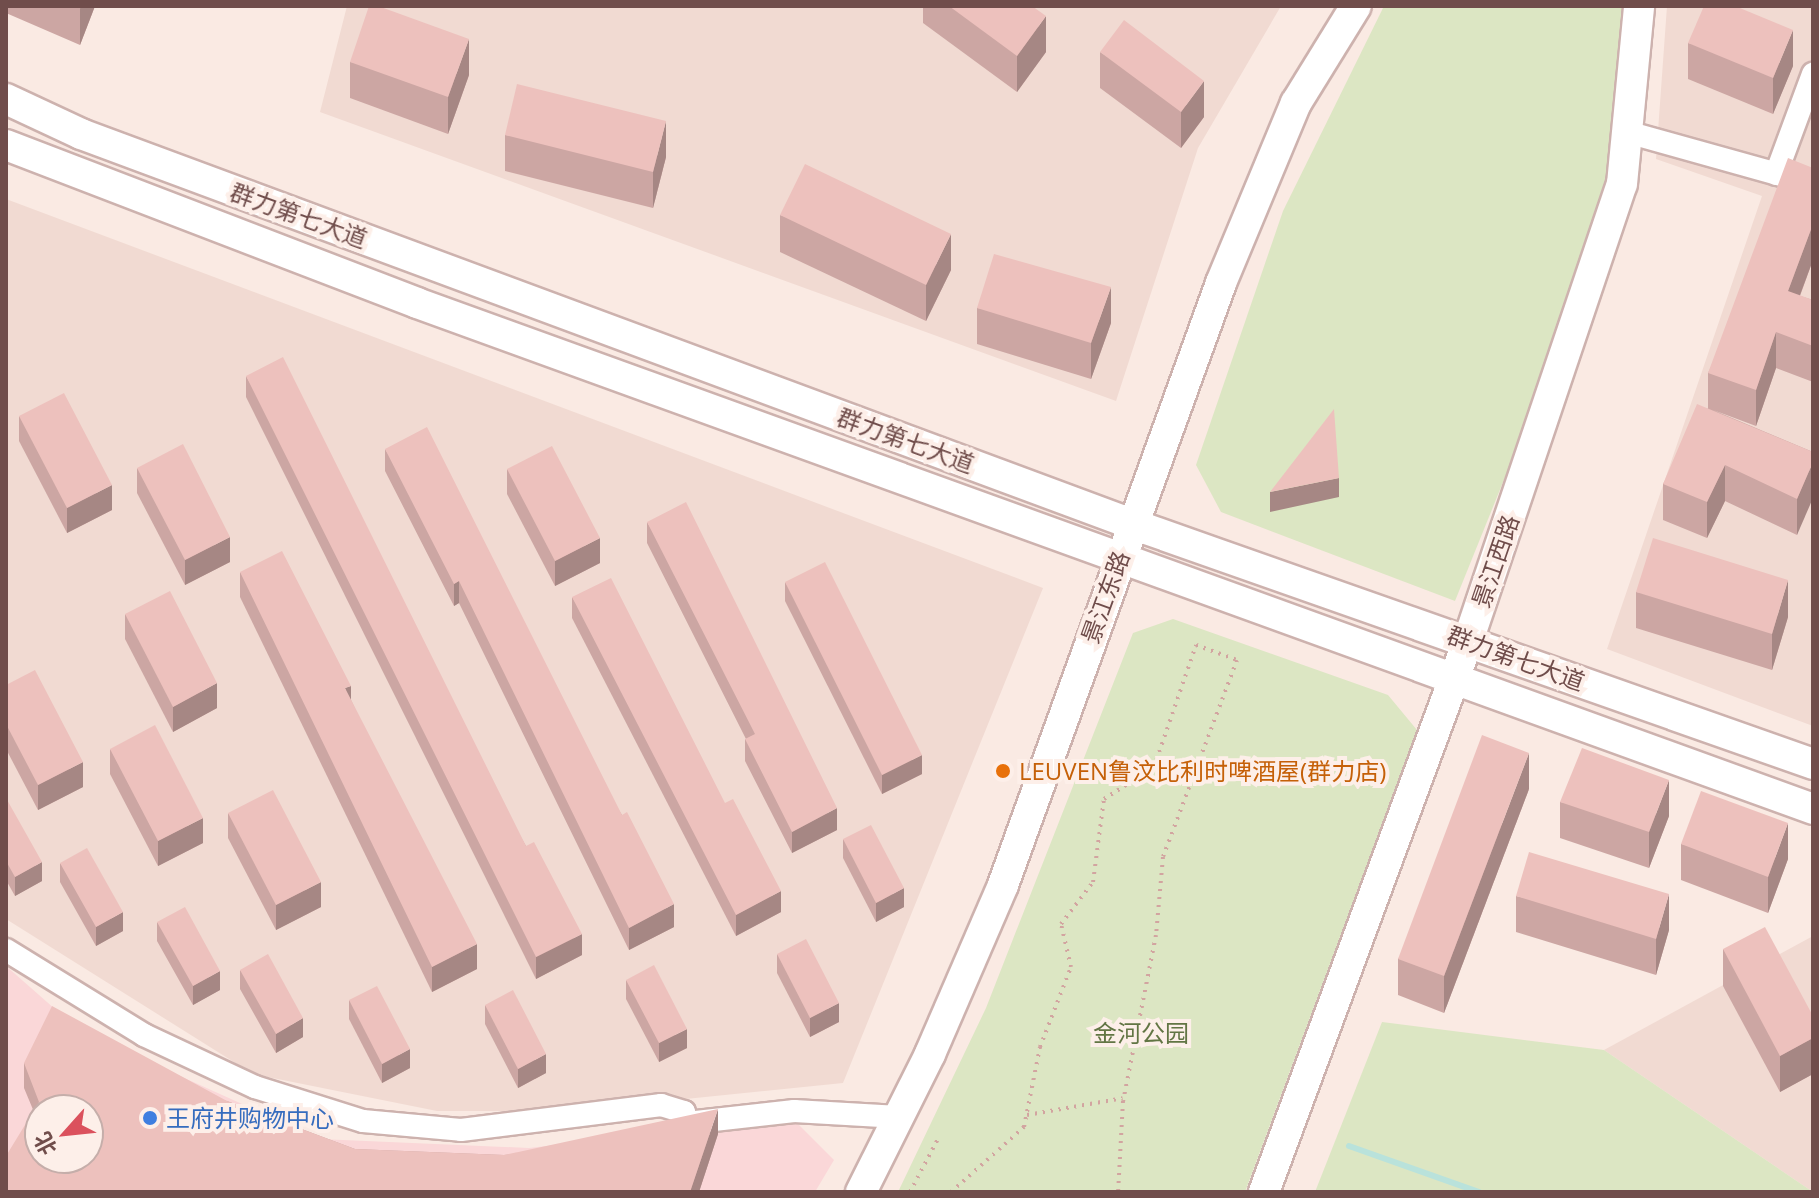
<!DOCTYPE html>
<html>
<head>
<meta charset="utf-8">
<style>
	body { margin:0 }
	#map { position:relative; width:1819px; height:1198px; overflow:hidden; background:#faeae3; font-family:"Open Sans","Noto Sans SC",sans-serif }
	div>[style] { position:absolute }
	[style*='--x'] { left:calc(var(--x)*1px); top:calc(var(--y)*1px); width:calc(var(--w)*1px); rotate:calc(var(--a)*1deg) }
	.residential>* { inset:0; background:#f1dad2 }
	.commercial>* { inset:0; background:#fad7d8 }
	.green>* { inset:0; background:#dce6c3 }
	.stream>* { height:6px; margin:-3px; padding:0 3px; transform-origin:3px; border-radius:3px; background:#b9e2db }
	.path>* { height:4px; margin-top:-2px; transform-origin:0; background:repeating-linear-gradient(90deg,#d2a4a0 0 2px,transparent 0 8px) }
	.roads { filter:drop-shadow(2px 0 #cdb2ae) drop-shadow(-2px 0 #cdb2ae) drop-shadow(0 2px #cdb2ae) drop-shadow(0 -2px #cdb2ae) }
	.minor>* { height:22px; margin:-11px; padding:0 11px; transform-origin:11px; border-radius:11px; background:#fff }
	.secondary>* { height:30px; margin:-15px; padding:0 15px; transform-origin:15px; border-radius:15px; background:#fff }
	.wall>* { inset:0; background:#cca6a3 }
	.shaded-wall>* { inset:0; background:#a68784 }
	.building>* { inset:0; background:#edc1bd }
	.dots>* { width:22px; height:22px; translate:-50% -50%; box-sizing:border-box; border:4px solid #fdefe9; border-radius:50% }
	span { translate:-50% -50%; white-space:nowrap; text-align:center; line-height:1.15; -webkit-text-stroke:8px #fdefe9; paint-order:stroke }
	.street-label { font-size:24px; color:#704d4b }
	.food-label { font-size:24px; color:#c56008 }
	.left { translate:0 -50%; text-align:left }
	.park-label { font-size:24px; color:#627544 }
	.shop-label { font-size:24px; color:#366cbe }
	.frame { position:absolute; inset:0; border:8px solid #704d4b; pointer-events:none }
	.north { position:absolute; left:24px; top:1094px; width:80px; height:80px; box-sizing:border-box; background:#fdefe9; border:2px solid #c5aeaa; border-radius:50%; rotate:243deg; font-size:22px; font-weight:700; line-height:32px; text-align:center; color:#704d4b }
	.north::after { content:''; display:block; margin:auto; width:28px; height:36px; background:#db515d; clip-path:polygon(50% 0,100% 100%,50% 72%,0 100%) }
</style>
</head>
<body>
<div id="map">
	<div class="residential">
		<i style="clip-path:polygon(347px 6px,1281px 6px,1198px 148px,1116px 401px,320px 112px)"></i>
		<i style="clip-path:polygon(1667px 6px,1813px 6px,1813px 726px,1607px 649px,1762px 196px,1656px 159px)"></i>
		<i style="clip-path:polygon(6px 199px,1043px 588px,843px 1083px,568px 1111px,437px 1111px,253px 1074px,6px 919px)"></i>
		<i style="clip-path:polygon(1813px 936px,1813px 1192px,1604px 1050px)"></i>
	</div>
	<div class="commercial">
		<i style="clip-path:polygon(evenodd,6px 966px,80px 1031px,320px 1139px,529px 1148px,792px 1118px,834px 1160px,815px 1192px,6px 1192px,6px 966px,40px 1110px,88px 1110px,88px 1158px,40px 1158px,40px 1110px)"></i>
	</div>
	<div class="green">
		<i style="clip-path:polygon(1384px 6px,1628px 6px,1613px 175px,1583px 284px,1455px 601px,1221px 512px,1196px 465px,1283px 211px)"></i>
		<i style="clip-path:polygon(1173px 619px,1388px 695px,1417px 730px,1245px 1192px,898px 1192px,986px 1008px,1133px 633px)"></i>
		<i style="clip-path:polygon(1382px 1022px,1604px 1050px,1813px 1192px,1315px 1192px)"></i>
	</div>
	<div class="stream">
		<i style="--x:1349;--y:1146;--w:138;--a:19.5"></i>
	</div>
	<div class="path">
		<i style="--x:1027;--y:1115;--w:97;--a:-10"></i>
		<i style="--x:910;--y:1192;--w:62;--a:-62.2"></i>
		<i style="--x:951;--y:1192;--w:98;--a:-41.7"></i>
		<i style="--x:1024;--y:1127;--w:82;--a:-78.7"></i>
		<i style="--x:1040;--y:1047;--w:86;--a:-68.8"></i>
		<i style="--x:1071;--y:967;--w:44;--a:-103.1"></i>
		<i style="--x:1061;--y:924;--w:53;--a:-52.7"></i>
		<i style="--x:1093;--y:882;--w:84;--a:-82.5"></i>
		<i style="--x:1104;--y:799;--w:59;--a:-32.6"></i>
		<i style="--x:1154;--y:767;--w:129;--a:-71"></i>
		<i style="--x:1196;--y:645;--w:44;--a:20.1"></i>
		<i style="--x:1237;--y:660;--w:210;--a:110.6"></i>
		<i style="--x:1163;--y:857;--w:78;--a:95.1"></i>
		<i style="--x:1156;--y:935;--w:169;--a:101.2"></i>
		<i style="--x:1123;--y:1101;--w:91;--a:93.1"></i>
	</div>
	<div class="roads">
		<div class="minor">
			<i style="--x:1627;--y:132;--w:193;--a:15.6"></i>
			<i style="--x:1776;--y:174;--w:107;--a:-69.7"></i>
			<i style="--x:6;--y:950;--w:162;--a:31.6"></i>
			<i style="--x:144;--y:1035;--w:123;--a:25.1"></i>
			<i style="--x:255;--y:1087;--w:113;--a:17.5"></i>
			<i style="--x:363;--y:1121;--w:98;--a:5.2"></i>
			<i style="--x:461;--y:1130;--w:202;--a:-7.1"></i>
			<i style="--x:661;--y:1105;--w:24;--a:17"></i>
			<i style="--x:684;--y:1112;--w:11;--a:75"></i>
			<i style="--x:687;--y:1123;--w:108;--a:-6.4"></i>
			<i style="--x:794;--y:1111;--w:105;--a:3.3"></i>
		</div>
		<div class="secondary">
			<i style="--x:6;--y:99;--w:83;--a:25"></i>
			<i style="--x:81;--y:134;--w:1121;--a:20.36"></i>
			<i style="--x:1132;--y:524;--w:722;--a:19.41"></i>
			<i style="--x:6;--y:145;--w:440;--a:21"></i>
			<i style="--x:417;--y:303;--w:1485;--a:19.92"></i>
			<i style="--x:861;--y:1192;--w:154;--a:-63.4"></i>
			<i style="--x:930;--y:1054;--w:184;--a:-66.6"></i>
			<i style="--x:1003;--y:885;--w:640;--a:-70.09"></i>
			<i style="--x:1221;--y:283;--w:195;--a:-67.4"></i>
			<i style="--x:1296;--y:103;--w:114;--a:-58.3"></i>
			<i style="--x:1264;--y:1192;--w:588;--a:-69.68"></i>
			<i style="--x:1468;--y:641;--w:482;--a:-71.4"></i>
			<i style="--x:1622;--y:184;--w:179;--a:-84.5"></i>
		</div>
	</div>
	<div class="wall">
		<i style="clip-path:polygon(6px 6px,95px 6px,80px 45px,6px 13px)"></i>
		<i style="clip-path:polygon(923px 6px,1032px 6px,1046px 52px,1017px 92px,923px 23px)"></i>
		<i style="clip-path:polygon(1688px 43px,1793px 66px,1773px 114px,1688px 79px)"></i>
		<i style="clip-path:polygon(1100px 52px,1204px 117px,1181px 148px,1100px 88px)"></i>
		<i style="clip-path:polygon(350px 62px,469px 75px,448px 134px,350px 98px)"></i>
		<i style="clip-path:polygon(505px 135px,666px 157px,653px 208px,505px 171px)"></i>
		<i style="clip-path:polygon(1813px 168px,1813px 260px,1800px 296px,1813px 300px,1813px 382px,1776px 368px,1756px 426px,1713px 410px,1813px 452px,1797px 535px,1725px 501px,1707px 538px,1663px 520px,1663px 484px,1708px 408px,1708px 373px)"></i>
		<i style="clip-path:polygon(780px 215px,951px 270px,926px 321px,780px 252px)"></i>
		<i style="clip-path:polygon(977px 308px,1111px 323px,1091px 379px,977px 344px)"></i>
		<i style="clip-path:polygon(246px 376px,526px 846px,582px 955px,536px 979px,246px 397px)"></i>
		<i style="clip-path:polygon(19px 416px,112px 510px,67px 533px,19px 441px)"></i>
		<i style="clip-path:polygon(385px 449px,622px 815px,674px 927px,629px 950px,459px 603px,454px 606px,385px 471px)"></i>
		<i style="clip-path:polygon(137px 468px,230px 562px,185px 585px,137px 493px)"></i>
		<i style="clip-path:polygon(507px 469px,600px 563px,555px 586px,507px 494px)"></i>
		<i style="clip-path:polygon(647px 522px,837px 830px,792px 853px,745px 761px,745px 739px,746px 739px,647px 543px)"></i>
		<i style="clip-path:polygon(240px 572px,351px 700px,477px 969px,432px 992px,240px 597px)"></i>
		<i style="clip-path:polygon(785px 582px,922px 774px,882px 794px,785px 601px)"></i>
		<i style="clip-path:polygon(1636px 592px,1788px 617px,1772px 670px,1636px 628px)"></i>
		<i style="clip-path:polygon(572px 597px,781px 912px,736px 936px,572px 618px)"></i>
		<i style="clip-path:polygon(125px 614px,217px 708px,173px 732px,125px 639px)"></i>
		<i style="clip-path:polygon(6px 685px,83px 787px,38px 810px,6px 749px)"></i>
		<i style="clip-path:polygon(110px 749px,203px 843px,158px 866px,110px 774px)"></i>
		<i style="clip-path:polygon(1529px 789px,1444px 1013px,1398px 995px,1398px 959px)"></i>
		<i style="clip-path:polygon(6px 798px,42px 881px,15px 896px,6px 880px)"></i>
		<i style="clip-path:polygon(1560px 802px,1669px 816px,1649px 868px,1560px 838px)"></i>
		<i style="clip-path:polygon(228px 813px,321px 907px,276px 930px,228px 838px)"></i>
		<i style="clip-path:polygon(843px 839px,904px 907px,876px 922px,843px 858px)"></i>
		<i style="clip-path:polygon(1681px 844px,1788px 859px,1768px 913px,1681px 880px)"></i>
		<i style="clip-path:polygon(60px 863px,123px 931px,96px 946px,60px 882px)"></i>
		<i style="clip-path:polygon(1516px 896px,1669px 930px,1656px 975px,1516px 932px)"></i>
		<i style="clip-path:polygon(157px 922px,220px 990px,193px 1005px,157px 941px)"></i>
		<i style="clip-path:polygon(1723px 949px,1813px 1016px,1813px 1074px,1780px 1092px,1723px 986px)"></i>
		<i style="clip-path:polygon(777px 954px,839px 1022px,810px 1037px,777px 973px)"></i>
		<i style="clip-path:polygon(240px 970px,303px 1037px,276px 1053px,240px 989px)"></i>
		<i style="clip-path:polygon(626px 980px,687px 1048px,659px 1062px,626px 999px)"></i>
		<i style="clip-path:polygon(349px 1000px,410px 1068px,382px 1083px,349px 1019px)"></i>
		<i style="clip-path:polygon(485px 1005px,546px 1073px,518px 1088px,485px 1024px)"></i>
		<i style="clip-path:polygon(24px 1063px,227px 1101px,355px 1149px,504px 1155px,718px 1134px,699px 1192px,34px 1112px,24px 1088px)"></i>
	</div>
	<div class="shaded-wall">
		<i style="clip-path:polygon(81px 6px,95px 6px,80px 45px,80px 9px)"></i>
		<i style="clip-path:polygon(1046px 16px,1046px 52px,1017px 92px,1017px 56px)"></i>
		<i style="clip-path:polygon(1793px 30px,1793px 66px,1773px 114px,1773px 78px)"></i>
		<i style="clip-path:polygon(469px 39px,469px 75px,448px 134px,448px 97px)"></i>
		<i style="clip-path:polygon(1204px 81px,1204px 117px,1181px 148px,1181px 112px)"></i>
		<i style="clip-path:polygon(666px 121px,666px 157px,653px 208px,653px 172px)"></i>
		<i style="clip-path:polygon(1813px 224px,1813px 260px,1788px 327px,1788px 291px)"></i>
		<i style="clip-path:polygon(951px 234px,951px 270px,926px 321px,926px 285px)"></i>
		<i style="clip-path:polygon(1111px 287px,1111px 323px,1091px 379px,1091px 343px)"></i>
		<i style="clip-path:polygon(1776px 332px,1776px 368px,1756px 426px,1756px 390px)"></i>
		<i style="clip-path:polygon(1813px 462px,1813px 498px,1797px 535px,1797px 499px)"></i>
		<i style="clip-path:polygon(1725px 465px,1725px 501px,1707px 538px,1707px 502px)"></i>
		<i style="clip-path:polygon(1339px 478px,1339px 497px,1270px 512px,1270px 492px)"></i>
		<i style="clip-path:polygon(112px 485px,112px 510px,67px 533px,67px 508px)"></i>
		<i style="clip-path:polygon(230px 537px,230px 562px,185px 585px,185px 560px)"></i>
		<i style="clip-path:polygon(600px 538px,600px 563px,555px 586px,555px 561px)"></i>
		<i style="clip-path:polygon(1788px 580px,1788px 617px,1772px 670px,1772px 634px)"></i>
		<i style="clip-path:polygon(459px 581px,459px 603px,454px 606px,454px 584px)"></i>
		<i style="clip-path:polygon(217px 683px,217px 708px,173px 732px,173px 707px)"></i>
		<i style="clip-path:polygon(351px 686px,351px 710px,345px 688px)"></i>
		<i style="clip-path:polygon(1529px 753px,1529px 789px,1444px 1013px,1444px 976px)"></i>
		<i style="clip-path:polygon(922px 755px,922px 774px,882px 794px,882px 775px)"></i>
		<i style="clip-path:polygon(83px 762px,83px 787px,38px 810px,38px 785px)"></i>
		<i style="clip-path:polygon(1669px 780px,1669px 816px,1649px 868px,1649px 832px)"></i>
		<i style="clip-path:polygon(837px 808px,837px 830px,792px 853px,792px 832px)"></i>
		<i style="clip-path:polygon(203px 818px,203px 843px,158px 866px,158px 841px)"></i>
		<i style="clip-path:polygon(1788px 823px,1788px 859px,1768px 913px,1768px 877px)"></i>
		<i style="clip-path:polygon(42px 862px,42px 881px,15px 896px,15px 877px)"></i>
		<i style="clip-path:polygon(321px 882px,321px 907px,276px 930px,276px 905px)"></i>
		<i style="clip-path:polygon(904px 888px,904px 907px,876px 922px,876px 903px)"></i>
		<i style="clip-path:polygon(781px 891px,781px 912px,736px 936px,736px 915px)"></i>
		<i style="clip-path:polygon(1669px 894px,1669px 930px,1656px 975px,1656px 939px)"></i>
		<i style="clip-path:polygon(674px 904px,674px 927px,629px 950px,629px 928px)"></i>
		<i style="clip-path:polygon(123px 912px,123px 931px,96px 946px,96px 927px)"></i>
		<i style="clip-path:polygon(582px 934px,582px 955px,536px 979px,536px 957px)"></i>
		<i style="clip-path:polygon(477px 944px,477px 969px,432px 992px,432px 967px)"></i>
		<i style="clip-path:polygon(220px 971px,220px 990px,193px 1005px,193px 986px)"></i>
		<i style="clip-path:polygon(839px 1003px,839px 1022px,810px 1037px,810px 1018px)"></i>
		<i style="clip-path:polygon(303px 1018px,303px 1037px,276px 1053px,276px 1034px)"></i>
		<i style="clip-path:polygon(687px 1029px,687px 1048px,659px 1062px,659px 1043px)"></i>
		<i style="clip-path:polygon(1813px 1038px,1813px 1074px,1780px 1092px,1780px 1056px)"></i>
		<i style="clip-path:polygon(410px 1049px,410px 1068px,382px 1083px,382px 1064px)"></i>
		<i style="clip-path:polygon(546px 1054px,546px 1073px,518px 1088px,518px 1069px)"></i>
		<i style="clip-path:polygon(718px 1109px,718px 1134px,699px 1192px,690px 1192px)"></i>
	</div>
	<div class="building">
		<i style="clip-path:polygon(369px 6px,378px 6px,469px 39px,448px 97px,350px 62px)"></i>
		<i style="clip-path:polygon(949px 6px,1032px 6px,1046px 16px,1017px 56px)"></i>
		<i style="clip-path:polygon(1704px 6px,1735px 6px,1793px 30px,1773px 78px,1688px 43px)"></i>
		<i style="clip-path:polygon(1124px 20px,1204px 81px,1181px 112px,1100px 52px)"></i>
		<i style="clip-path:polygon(517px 84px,666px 121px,653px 172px,505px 135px)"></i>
		<i style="clip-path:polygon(1788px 158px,1813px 168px,1813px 224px,1788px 291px,1813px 300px,1813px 346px,1776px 332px,1756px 390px,1708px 373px)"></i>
		<i style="clip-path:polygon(805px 164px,951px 234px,926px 285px,780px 215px)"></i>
		<i style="clip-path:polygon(994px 254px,1111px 287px,1091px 343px,977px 308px)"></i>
		<i style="clip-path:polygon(283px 357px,526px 846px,534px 842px,582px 934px,536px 957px,246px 376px)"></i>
		<i style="clip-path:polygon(64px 393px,112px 485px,67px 508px,19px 416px)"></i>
		<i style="clip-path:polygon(1697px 404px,1813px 452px,1813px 462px,1797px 499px,1725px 465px,1707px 502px,1663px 484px)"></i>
		<i style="clip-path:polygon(1334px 409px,1339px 478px,1270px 492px)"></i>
		<i style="clip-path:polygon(427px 427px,622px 815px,627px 812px,674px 904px,629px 928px,459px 581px,454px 584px,385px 449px)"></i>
		<i style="clip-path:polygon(183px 444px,230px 537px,185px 560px,137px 468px)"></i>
		<i style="clip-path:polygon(552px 446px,600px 538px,555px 561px,507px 469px)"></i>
		<i style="clip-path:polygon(686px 502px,837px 808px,792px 832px,745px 739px,755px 734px,647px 522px)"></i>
		<i style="clip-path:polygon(1653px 538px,1788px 580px,1772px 634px,1636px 592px)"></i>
		<i style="clip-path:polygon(282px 551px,351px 686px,345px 688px,477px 944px,432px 967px,240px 572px)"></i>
		<i style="clip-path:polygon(825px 562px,922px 755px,882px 775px,785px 582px)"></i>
		<i style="clip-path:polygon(611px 578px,725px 803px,733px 799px,781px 891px,736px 915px,572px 597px)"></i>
		<i style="clip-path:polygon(170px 591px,217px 683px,173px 707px,125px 614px)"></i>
		<i style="clip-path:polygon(35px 670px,83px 762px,38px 785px,6px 724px,6px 685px)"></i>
		<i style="clip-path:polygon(155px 725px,203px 818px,158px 841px,110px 749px)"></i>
		<i style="clip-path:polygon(1482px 735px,1529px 753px,1444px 976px,1398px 959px)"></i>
		<i style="clip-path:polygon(1582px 748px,1669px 780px,1649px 832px,1560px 802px)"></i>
		<i style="clip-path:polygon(273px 790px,321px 882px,276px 905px,228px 813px)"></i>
		<i style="clip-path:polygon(1701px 791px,1788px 823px,1768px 877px,1681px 844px)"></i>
		<i style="clip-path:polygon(6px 798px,42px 862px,15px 877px,6px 861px)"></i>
		<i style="clip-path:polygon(871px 825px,904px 888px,876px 903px,843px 839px)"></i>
		<i style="clip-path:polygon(87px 848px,123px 912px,96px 927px,60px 863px)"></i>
		<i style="clip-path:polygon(1529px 852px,1669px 894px,1656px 939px,1516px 896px)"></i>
		<i style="clip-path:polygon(185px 907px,220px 971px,193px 986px,157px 922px)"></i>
		<i style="clip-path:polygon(1765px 927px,1813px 1016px,1813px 1038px,1780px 1056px,1723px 949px)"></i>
		<i style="clip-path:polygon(806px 939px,839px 1003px,810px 1018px,777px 954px)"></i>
		<i style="clip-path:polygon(268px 954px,303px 1018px,276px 1034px,240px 970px)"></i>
		<i style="clip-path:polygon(654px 965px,687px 1029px,659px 1043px,626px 980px)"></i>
		<i style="clip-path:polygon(377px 986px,410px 1049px,382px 1064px,349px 1000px)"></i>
		<i style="clip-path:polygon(513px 990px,546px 1054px,518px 1069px,485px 1005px)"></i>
		<i style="clip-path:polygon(evenodd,52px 1006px,227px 1101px,355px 1149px,504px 1155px,718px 1109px,690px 1192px,6px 1192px,6px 1156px,39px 1102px,24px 1063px,52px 1006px,40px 1110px,88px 1110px,88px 1158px,40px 1158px,40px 1110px)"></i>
	</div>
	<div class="dots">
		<i style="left:1003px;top:771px;background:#e8710a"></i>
		<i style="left:150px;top:1118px;background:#3f7fe0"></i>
	</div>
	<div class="street-label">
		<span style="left:299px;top:215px;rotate:20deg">群力第七大道</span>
		<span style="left:906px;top:440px;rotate:20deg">群力第七大道</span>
		<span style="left:1495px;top:561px;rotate:-71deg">景江西路</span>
		<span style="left:1105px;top:597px;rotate:-70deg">景江东路</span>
		<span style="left:1516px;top:658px;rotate:20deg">群力第七大道</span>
	</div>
	<div class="food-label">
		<span class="left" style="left:1019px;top:771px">LEUVEN鲁汶比利时啤酒屋(群力店)</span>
	</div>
	<div class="park-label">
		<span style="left:1141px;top:1033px">金河公园</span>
	</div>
	<div class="shop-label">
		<span class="left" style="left:166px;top:1118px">王府井购物中心</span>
	</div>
	<div class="frame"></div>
	<div class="north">北</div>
</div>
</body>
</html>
